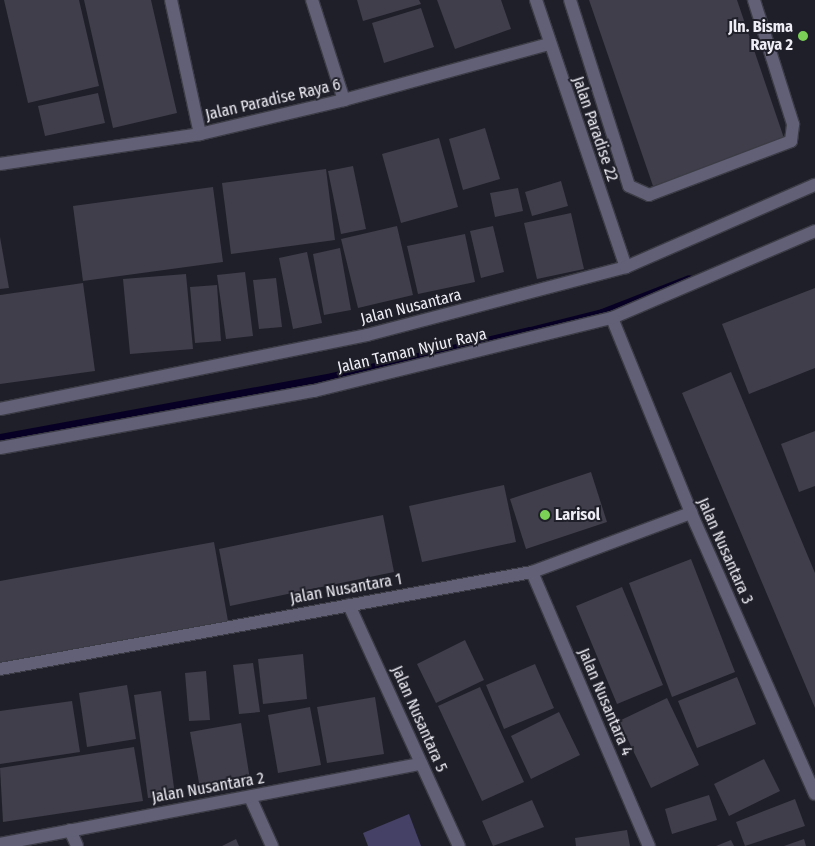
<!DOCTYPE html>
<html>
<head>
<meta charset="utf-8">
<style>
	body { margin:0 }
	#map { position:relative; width:815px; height:846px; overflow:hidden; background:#1f1f29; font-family:"Fira Sans Condensed",sans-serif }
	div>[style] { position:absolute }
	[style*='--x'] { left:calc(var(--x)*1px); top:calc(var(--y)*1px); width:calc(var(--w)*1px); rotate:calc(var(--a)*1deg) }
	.green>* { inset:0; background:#454166 }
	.stream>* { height:9px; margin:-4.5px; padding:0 4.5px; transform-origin:4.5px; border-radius:4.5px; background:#080024 }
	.building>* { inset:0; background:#3f3e4a }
	.roads { filter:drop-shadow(1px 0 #3c3c46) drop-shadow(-1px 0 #3c3c46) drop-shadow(0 1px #3c3c46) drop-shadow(0 -1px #3c3c46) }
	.service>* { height:12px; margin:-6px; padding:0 6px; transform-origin:6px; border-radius:6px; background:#616077 }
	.minor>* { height:12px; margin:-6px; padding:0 6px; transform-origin:6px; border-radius:6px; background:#616077 }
	.dots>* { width:14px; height:14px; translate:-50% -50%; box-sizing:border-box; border:2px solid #1f1f29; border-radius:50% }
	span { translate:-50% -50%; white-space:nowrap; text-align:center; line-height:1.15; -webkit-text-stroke:4px #1f1f29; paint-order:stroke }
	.poi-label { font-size:16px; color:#eeedf5; font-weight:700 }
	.right { translate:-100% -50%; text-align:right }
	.left { translate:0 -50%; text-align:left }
	.street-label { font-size:16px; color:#eeedf5 }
</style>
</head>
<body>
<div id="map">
	<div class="green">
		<i style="clip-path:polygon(409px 814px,421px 846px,368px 846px,363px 833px)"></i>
	</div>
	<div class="stream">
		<i style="--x:0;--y:438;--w:338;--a:-10.4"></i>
		<i style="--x:332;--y:377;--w:203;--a:-13.1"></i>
		<i style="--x:530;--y:331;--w:74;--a:-14"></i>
		<i style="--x:602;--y:313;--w:93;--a:-21.3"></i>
	</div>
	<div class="building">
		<i style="clip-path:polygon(4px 0,79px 0,99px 86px,28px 103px)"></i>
		<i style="clip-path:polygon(84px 0,151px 0,177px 113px,113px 128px)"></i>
		<i style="clip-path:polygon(357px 0,419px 0,421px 4px,363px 21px)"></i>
		<i style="clip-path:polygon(437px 0,501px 0,511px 29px,455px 49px)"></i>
		<i style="clip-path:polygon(589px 0,737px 0,785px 141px,653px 186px)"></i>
		<i style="clip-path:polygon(421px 8px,434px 47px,384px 63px,372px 23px)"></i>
		<i style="clip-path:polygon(98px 93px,105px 123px,45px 136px,38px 106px)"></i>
		<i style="clip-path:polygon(485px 128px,500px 179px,463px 190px,449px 139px)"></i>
		<i style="clip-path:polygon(439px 138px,458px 207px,401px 223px,382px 154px)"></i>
		<i style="clip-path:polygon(353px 166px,366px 229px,341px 234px,328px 171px)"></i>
		<i style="clip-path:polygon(326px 169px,335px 240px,231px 254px,222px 183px)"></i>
		<i style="clip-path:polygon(561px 181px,568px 206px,532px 216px,525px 192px)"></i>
		<i style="clip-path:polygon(213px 187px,223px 262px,83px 281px,73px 206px)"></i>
		<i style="clip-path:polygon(518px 188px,523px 211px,495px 217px,490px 193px)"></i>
		<i style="clip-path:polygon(571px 213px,584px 269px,537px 279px,524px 223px)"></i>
		<i style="clip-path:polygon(397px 226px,413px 295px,358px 308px,341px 239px)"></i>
		<i style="clip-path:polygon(493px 226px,504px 272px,481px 278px,470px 231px)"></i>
		<i style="clip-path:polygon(465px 234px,475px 282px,418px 294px,407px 246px)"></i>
		<i style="clip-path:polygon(0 237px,9px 288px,0 289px)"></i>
		<i style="clip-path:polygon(340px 248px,351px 310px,324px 315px,313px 254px)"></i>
		<i style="clip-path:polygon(307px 252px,322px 323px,293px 329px,279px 258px)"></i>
		<i style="clip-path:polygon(245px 272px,253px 336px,226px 339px,217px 275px)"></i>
		<i style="clip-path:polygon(186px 274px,193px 349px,130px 354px,123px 279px)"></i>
		<i style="clip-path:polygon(276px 278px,282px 327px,259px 329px,253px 280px)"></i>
		<i style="clip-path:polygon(83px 283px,95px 371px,0 384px,0 295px)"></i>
		<i style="clip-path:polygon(217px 285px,221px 341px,195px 343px,190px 287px)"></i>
		<i style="clip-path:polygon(815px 288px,815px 368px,749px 394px,722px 324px)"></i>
		<i style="clip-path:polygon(731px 372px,815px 573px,815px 708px,682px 393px)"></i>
		<i style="clip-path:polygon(815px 431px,815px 486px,799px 492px,781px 444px)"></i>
		<i style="clip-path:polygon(591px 472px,607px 522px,526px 549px,510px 499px)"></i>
		<i style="clip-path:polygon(504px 485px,516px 542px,422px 562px,409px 506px)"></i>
		<i style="clip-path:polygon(383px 515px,394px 572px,230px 606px,219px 549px)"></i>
		<i style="clip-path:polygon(214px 542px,228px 621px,0 662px,0 581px)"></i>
		<i style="clip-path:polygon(691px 559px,735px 672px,672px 697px,629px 583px)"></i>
		<i style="clip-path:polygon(622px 587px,663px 685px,617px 704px,576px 606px)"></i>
		<i style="clip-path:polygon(465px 640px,484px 680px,436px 703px,417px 664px)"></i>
		<i style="clip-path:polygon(303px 654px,307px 699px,263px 704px,258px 659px)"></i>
		<i style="clip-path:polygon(253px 663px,260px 712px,239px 714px,233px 665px)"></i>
		<i style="clip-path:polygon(535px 664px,554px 708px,504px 729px,486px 685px)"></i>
		<i style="clip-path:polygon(206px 671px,210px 720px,189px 721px,185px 673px)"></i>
		<i style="clip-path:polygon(737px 677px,756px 724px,697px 748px,678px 701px)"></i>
		<i style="clip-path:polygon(127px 685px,136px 739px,87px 747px,79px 693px)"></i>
		<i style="clip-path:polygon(480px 687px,524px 782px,482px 801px,438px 706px)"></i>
		<i style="clip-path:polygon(161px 691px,175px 795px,148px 798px,134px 695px)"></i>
		<i style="clip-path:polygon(375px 697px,384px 754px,327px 763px,317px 707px)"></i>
		<i style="clip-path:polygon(667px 698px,699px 765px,651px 788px,619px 721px)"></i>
		<i style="clip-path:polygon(72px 701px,80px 752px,0 764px,0 711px)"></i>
		<i style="clip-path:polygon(310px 707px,321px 765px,278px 773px,268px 715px)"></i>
		<i style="clip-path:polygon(559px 712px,580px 755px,531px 779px,511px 736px)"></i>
		<i style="clip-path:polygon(241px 723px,251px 786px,201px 794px,190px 732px)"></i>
		<i style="clip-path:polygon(134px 747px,143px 801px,3px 822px,0 768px)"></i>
		<i style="clip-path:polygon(764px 759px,780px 791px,729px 816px,714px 784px)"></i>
		<i style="clip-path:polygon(709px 795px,717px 820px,672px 834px,665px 809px)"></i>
		<i style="clip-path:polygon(795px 799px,805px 826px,745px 846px,736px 822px)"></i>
		<i style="clip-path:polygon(532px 800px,544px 827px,493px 846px,482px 821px)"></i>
		<i style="clip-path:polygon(627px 830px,630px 846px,576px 846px,575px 838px)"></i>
		<i style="clip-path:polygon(236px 839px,239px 846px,222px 846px)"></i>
		<i style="clip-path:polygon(804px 839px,806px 846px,784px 846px)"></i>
		<i style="clip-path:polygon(731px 840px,734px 846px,716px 846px)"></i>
	</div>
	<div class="roads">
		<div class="service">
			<i style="--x:570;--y:0;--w:195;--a:72.4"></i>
			<i style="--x:629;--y:186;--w:22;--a:24"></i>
			<i style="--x:649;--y:195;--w:152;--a:-20.8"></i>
			<i style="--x:791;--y:141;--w:17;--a:-83"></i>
			<i style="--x:793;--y:124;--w:130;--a:-107.5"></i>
		</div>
		<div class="minor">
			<i style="--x:171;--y:0;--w:137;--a:77.8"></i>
			<i style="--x:312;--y:0;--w:105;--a:72.3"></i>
			<i style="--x:536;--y:0;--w:282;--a:71.4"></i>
			<i style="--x:0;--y:164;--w:202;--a:-8.5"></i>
			<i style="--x:200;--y:134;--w:148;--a:-13.3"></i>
			<i style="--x:344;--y:100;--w:213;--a:-15.3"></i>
			<i style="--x:612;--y:318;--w:210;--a:67.9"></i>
			<i style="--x:691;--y:513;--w:307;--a:66.2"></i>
			<i style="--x:0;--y:409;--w:374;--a:-11.4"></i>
			<i style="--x:367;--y:335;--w:268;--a:-14.7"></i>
			<i style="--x:626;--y:267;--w:206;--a:-23.5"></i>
			<i style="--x:0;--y:448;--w:319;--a:-10.3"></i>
			<i style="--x:314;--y:391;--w:307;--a:-13.8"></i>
			<i style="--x:612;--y:318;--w:221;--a:-23.2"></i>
			<i style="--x:532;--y:572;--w:298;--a:66.9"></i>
			<i style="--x:349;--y:605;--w:265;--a:65.5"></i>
			<i style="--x:0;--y:669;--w:541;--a:-10.33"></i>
			<i style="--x:532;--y:572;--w:170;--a:-20.4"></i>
			<i style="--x:250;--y:797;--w:54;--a:65.8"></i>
			<i style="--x:70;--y:830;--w:17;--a:66"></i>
			<i style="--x:0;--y:844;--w:429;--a:-10.8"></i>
		</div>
	</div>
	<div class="dots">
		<i style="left:803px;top:36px;background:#7ad156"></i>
		<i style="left:545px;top:515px;background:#7ad156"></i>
	</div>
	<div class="poi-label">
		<span class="right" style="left:793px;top:36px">Jln. Bisma<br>Raya 2</span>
		<span class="left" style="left:555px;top:515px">Larisol</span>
	</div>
	<div class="street-label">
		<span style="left:273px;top:100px;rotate:-13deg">Jalan Paradise Raya 6</span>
		<span style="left:595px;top:129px;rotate:71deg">Jalan Paradise 22</span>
		<span style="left:411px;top:307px;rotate:-14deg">Jalan Nusantara</span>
		<span style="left:412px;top:351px;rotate:-13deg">Jalan Taman Nyiur Raya</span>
		<span style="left:725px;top:551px;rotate:66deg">Jalan Nusantara 3</span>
		<span style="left:346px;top:589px;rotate:-10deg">Jalan Nusantara 1</span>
		<span style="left:605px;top:702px;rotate:67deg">Jalan Nusantara 4</span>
		<span style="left:419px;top:719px;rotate:66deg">Jalan Nusantara 5</span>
		<span style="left:208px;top:788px;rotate:-10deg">Jalan Nusantara 2</span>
	</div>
</div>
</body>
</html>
